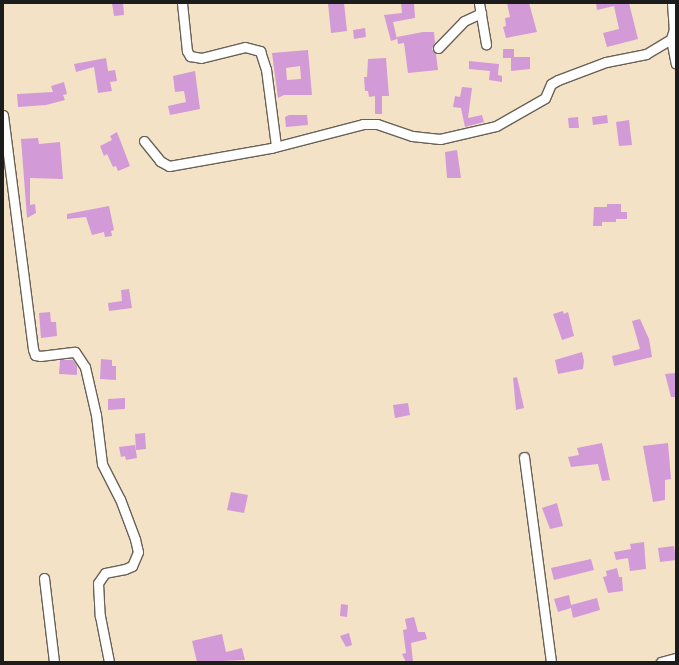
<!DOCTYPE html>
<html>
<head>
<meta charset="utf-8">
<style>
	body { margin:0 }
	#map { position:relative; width:679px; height:665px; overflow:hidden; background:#f4e2c6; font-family:Sriracha,sans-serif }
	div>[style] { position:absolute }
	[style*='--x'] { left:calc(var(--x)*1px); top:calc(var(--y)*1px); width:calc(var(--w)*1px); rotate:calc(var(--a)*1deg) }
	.building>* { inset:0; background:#d29ad7 }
	.roads { filter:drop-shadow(1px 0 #686158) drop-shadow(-1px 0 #686158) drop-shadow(0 1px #686158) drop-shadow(0 -1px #686158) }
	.minor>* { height:9px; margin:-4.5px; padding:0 4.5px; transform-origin:4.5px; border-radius:4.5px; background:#fff }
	span { translate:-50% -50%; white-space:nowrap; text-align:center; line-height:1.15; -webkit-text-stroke:4px #fcf5e5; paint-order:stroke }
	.frame { position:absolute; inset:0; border:4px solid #1c1c1c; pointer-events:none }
</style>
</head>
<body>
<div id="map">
	<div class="building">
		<i style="clip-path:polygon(112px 3px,123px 3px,124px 15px,114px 16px)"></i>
		<i style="clip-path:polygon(328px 3px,344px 3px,347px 31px,331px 33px)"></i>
		<i style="clip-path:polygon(401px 3px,414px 3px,415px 18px,393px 22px,397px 39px,391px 41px,384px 15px,402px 13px)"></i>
		<i style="clip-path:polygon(507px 3px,529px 3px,537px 32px,506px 38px,503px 27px,506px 26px,505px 18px,510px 17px)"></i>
		<i style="clip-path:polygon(596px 3px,629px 3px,638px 39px,607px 47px,603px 33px,619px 29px,614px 6px,597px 10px)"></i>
		<i style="clip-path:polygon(365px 28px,366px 37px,354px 39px,353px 30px)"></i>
		<i style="clip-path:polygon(423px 32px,434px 32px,435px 43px,432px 49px,436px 54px,438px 70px,408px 73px,404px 43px,398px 44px,397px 37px)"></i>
		<i style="clip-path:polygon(503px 49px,514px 49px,514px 57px,530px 57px,530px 69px,511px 71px,511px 58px,503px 58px)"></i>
		<i style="clip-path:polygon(evenodd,308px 50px,312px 95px,284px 95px,278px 98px,272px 53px,308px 50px,300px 66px,301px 79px,287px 80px,286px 68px,300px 66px)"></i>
		<i style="clip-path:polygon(106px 58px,108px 71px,115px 70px,117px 81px,110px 82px,112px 91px,98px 93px,94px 67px,76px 72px,74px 64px)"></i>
		<i style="clip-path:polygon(386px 58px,389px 96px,382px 96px,382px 114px,375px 114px,375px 96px,369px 97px,368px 91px,365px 91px,364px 77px,367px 77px,368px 59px)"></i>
		<i style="clip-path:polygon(469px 61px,499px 64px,498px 75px,502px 76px,502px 82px,489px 80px,490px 71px,469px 69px)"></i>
		<i style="clip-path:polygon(195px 71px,200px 109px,170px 115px,168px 106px,186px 102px,184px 91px,175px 92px,173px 76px)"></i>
		<i style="clip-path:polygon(64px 82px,67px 94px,63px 95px,65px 100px,46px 105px,18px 107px,17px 94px,53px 92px,51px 86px)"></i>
		<i style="clip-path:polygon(462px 87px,472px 88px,468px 118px,482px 115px,484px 122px,465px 127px,461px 108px,453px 107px,455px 96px,460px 97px)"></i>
		<i style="clip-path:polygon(289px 115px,307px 115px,308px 125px,286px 127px,285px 117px)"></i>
		<i style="clip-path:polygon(607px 115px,608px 123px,593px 125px,592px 117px)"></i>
		<i style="clip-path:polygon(578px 117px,579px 128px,569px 128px,568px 118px)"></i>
		<i style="clip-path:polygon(629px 120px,632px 145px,619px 146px,616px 122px)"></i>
		<i style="clip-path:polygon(117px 132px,130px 166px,118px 171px,116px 166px,113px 167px,107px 154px,104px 156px,100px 146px,112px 140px,110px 136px)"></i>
		<i style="clip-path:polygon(38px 138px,39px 144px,60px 142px,63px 179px,30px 178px,30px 205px,35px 204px,36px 213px,27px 218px,21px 139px)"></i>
		<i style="clip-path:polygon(457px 150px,461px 178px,447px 178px,445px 152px)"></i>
		<i style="clip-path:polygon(607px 204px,621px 204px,621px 212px,627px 212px,627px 219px,616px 219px,616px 222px,602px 222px,602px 226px,593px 226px,594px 207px,607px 207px)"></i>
		<i style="clip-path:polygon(109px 206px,114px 230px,111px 231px,112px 236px,105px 237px,104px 232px,92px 235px,86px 217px,67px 219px,67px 214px)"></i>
		<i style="clip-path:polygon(129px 289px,132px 308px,109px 311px,108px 303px,122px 301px,121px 290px)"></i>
		<i style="clip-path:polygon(563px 311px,564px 314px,568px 312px,574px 336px,562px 340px,553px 314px)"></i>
		<i style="clip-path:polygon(50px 312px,51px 322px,56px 322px,57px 336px,41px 338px,39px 313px)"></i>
		<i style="clip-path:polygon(640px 319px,649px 339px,652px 357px,614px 366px,612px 356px,640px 349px,632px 321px)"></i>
		<i style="clip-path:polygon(582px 352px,584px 361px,583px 369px,558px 374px,555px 360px)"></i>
		<i style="clip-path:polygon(101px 359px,112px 360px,112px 366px,116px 366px,116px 380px,100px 379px)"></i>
		<i style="clip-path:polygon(60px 360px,73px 360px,77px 366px,77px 375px,59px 374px)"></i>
		<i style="clip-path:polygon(676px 373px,676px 397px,671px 397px,665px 374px)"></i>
		<i style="clip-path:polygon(517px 377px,524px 408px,516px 410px,513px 378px)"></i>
		<i style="clip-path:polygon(125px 398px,125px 409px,108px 410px,108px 399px)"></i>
		<i style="clip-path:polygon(408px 403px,410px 415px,395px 418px,393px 405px)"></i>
		<i style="clip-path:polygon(145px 433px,146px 449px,136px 450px,135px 434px)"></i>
		<i style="clip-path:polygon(602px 443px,610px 480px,602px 481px,598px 464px,571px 467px,568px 457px,579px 455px,577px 448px)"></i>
		<i style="clip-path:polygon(668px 443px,671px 479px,665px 480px,665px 500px,653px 502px,643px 446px)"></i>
		<i style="clip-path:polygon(135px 445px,137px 458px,126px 460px,125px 456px,121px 457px,119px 447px)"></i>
		<i style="clip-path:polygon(231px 492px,248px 495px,244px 513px,227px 510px)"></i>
		<i style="clip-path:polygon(557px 503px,563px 526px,550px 529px,542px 508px)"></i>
		<i style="clip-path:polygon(644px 542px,646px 569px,630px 571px,628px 558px,616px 560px,614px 552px,631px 549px,630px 544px)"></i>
		<i style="clip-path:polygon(674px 546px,676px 560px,660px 562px,658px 548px)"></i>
		<i style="clip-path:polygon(591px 559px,594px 570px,554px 580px,551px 568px)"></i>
		<i style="clip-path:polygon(617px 568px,619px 577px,622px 577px,623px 591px,608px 593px,603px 577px,607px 576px,606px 571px)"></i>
		<i style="clip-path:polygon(569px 595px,571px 605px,597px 598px,600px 610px,573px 618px,571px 608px,558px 612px,554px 599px)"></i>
		<i style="clip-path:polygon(341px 604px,348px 605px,347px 617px,340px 616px)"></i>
		<i style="clip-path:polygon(414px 617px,418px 632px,425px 632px,427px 639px,411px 643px,413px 662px,406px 662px,402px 654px,406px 653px,403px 630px,407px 629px,405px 619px)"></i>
		<i style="clip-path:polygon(349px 633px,352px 645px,346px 647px,340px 636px)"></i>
		<i style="clip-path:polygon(222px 634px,226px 652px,242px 648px,245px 660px,197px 662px,192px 641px)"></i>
	</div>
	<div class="roads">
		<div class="minor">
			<i style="--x:182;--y:3;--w:48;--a:84.1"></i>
			<i style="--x:187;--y:51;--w:6;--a:59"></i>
			<i style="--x:190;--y:56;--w:11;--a:10"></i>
			<i style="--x:201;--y:58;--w:45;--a:-14"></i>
			<i style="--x:245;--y:47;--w:16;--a:15"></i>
			<i style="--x:260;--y:51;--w:19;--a:72"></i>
			<i style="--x:266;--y:69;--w:78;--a:82.6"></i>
			<i style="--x:479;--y:3;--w:42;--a:80.3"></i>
			<i style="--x:672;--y:3;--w:26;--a:86"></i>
			<i style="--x:674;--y:29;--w:10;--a:107"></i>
			<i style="--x:671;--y:39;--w:25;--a:79"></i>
			<i style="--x:438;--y:48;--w:37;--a:-46"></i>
			<i style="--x:464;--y:21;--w:19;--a:-25"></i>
			<i style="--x:3;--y:115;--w:236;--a:82.7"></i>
			<i style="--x:33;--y:349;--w:6;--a:72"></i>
			<i style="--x:35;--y:355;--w:5;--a:11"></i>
			<i style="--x:40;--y:356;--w:35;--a:-7"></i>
			<i style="--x:75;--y:352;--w:18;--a:56"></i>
			<i style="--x:85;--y:367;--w:49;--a:77.1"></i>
			<i style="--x:96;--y:415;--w:49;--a:83"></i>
			<i style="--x:102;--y:464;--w:39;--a:63"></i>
			<i style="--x:120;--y:499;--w:43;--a:69.4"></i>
			<i style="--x:135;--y:539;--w:13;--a:77"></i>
			<i style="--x:138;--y:552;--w:15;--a:113"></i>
			<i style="--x:132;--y:566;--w:8;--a:157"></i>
			<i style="--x:125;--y:569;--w:20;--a:169"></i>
			<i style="--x:105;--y:573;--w:12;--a:125"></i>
			<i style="--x:98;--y:583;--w:33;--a:87"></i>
			<i style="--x:100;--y:616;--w:47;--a:78.9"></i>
			<i style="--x:144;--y:141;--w:26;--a:51"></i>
			<i style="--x:160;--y:161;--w:10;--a:29"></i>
			<i style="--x:169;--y:166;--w:104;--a:-10"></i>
			<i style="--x:271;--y:148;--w:95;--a:-14.6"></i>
			<i style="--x:363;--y:124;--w:14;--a:0"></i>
			<i style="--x:377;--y:124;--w:37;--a:19"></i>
			<i style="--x:412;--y:136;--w:28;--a:6"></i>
			<i style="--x:440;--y:139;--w:57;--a:-13.1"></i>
			<i style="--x:496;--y:126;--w:56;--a:-29.7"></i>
			<i style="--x:545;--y:98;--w:15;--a:-67"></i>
			<i style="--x:551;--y:84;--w:8;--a:-30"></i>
			<i style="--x:558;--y:80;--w:51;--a:-20.6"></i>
			<i style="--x:606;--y:62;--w:41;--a:-11.3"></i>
			<i style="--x:646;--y:54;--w:29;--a:-31"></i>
			<i style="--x:524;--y:457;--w:207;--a:82.5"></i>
			<i style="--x:44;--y:578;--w:85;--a:83.2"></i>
			<i style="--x:661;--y:662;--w:16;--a:-15"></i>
		</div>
	</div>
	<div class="frame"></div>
</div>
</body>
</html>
